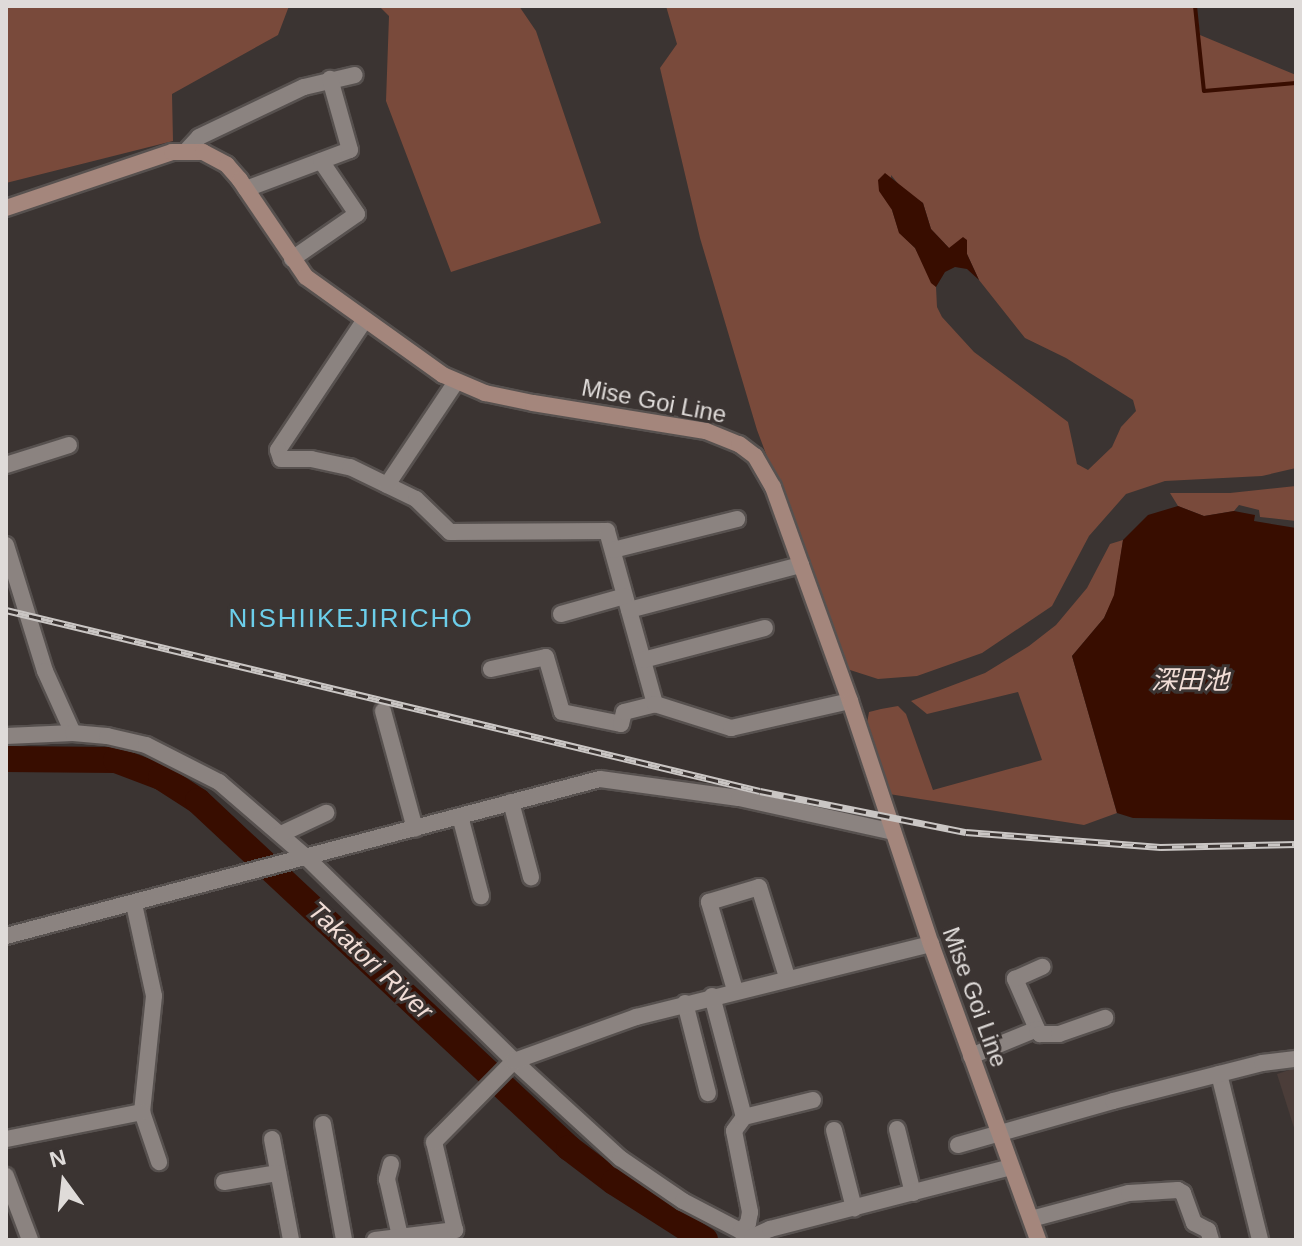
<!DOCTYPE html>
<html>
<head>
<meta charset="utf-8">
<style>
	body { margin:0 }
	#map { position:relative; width:1302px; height:1246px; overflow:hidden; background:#3b3432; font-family:Arial,"Noto Sans JP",sans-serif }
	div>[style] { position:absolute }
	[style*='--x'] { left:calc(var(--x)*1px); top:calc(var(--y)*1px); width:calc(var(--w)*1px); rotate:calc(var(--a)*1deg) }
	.built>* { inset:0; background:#4b3d39 }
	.green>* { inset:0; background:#794a3b }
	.water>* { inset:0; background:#380d00 }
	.stream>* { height:4px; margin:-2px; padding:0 2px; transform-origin:2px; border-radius:2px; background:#380d00 }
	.river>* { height:26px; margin:-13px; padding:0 13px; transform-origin:13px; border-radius:13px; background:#380d00 }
	.roads { filter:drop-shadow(2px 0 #57514f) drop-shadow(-2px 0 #57514f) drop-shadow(0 2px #57514f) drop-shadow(0 -2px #57514f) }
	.street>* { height:16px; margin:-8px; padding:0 8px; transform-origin:8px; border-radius:8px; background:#8b8380 }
	.secondary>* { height:16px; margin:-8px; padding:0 8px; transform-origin:8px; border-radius:8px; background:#a4867c }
	.rail>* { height:7px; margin-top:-3.5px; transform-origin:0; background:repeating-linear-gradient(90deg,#3b3432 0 12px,#cac6c4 0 24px); box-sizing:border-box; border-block:2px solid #cac6c4 }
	span { translate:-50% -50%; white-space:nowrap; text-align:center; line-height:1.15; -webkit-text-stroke:6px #3b3432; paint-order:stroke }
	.street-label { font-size:24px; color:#dfdbd9 }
	.neighbourhood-label { font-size:26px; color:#6cceea; letter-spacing:2px }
	.water-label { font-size:26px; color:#f1ddd6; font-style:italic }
	.frame { position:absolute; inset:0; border:8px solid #dfdbd9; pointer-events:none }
	.north { position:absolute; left:24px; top:1142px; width:80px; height:80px; -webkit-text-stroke:6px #3b3432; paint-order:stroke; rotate:345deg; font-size:22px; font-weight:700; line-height:32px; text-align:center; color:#dfdbd9 }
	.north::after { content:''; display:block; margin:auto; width:28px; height:36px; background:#dfdbd9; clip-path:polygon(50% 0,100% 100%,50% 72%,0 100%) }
</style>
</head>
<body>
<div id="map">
	<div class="built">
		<i style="clip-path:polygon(1295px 1068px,1296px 1071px,1296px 1134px,1277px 1074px)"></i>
	</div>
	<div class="green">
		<i style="clip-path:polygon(6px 6px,289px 6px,278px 35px,172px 94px,173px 141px,6px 183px)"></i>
		<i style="clip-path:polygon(379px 6px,519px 6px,536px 31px,601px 223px,451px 272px,386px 101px,389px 16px)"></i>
		<i style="clip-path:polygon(evenodd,666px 6px,1196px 6px,1200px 35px,1296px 75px,1296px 468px,1262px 476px,1165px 481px,1126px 494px,1089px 536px,1052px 606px,982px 653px,917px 676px,878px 679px,847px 669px,757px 430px,700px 238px,660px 68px,677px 44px,666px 6px,891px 175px,904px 191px,923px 203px,931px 229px,949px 248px,967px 254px,979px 280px,1025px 338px,1066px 358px,1133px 400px,1136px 411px,1121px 427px,1112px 447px,1088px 470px,1077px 464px,1068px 422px,974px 352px,942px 317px,937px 307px,936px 287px,915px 248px,899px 232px,892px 210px,891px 175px)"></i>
		<i style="clip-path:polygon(1296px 486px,1296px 521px,1260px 517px,1259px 510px,1239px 505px,1234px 511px,1204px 516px,1178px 506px,1170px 493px,1230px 493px)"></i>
		<i style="clip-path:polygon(1123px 540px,1115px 595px,1104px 618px,1072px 656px,1117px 813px,1084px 825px,889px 794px,867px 723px,869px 712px,881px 709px,898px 706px,906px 714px,933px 790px,1042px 760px,1018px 692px,927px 714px,911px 701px,985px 673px,1029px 646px,1056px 625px,1087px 588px,1110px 544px)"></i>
	</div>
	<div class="water">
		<i style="clip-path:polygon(885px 173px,923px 203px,931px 229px,949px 248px,963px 237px,967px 240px,967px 254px,979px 280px,967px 269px,955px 267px,945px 272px,936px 287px,931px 283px,915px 248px,899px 233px,892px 210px,879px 191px,878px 180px)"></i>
		<i style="clip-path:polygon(1178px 506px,1204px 516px,1234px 511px,1255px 515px,1254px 521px,1296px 528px,1296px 820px,1133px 818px,1117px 813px,1072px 656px,1104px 618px,1114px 595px,1123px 540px,1148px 515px)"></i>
	</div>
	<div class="stream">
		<i style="--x:1195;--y:6;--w:85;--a:84"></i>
		<i style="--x:1204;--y:91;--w:92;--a:-5"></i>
	</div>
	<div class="river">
		<i style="--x:6;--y:759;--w:110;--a:0.5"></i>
		<i style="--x:116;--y:760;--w:48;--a:20.7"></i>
		<i style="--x:161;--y:777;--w:44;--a:33"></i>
		<i style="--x:198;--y:801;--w:508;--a:43.09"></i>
		<i style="--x:569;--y:1148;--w:56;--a:37.1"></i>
		<i style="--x:614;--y:1182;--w:108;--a:32.5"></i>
	</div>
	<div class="roads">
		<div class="street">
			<i style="--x:188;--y:149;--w:16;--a:-47"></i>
			<i style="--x:199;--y:137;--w:116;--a:-25.5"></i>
			<i style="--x:304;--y:87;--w:52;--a:-13.2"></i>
			<i style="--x:246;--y:189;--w:111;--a:-20.6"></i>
			<i style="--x:350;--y:150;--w:74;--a:-105.7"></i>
			<i style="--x:292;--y:259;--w:79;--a:-34.7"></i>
			<i style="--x:357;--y:214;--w:64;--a:-124.2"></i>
			<i style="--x:364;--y:321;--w:155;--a:123.7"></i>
			<i style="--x:278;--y:450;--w:9;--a:72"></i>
			<i style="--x:281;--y:459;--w:30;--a:0"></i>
			<i style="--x:311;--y:459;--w:40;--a:12"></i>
			<i style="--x:350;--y:467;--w:73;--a:25.9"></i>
			<i style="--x:416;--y:499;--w:47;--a:44.1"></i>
			<i style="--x:450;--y:532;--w:157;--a:-0.4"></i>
			<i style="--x:607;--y:531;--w:180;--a:74.5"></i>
			<i style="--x:6;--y:465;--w:66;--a:-17.6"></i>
			<i style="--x:387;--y:485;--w:124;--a:-56.2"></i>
			<i style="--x:6;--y:545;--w:132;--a:72.8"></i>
			<i style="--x:45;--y:671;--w:68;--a:65.7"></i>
			<i style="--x:613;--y:550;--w:128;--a:-14"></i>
			<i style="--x:629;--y:610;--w:178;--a:-14.7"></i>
			<i style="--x:561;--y:614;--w:66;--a:-15.7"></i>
			<i style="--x:643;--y:660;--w:126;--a:-14.7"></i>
			<i style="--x:491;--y:669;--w:56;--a:-12.3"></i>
			<i style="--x:546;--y:657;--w:57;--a:73.8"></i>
			<i style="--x:562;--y:712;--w:60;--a:11.5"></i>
			<i style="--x:621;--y:724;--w:12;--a:-76"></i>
			<i style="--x:624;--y:712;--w:32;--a:-14"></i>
			<i style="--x:655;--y:704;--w:80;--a:17.5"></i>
			<i style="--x:731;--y:728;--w:122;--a:-12.8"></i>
			<i style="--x:383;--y:711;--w:122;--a:74.8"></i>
			<i style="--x:6;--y:736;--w:67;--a:-2.6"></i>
			<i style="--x:73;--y:733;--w:34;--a:5"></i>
			<i style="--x:107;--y:736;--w:40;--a:13"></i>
			<i style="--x:146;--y:745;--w:82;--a:26.9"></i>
			<i style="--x:219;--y:782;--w:116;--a:40.8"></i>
			<i style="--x:307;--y:858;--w:290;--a:44.4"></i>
			<i style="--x:514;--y:1061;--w:144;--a:42.5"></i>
			<i style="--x:620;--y:1158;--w:76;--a:34.3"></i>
			<i style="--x:683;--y:1201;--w:85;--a:27.5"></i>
			<i style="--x:511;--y:802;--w:78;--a:75.1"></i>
			<i style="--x:460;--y:816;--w:83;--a:75.3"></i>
			<i style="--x:281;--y:834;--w:50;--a:-25"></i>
			<i style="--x:134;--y:904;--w:94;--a:77.7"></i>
			<i style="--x:154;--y:996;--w:117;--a:95.9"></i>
			<i style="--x:142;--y:1112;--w:53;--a:71.2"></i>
			<i style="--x:6;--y:936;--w:614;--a:-14.81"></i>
			<i style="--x:600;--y:779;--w:140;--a:7.8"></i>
			<i style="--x:739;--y:798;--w:158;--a:12.4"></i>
			<i style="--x:735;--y:990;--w:92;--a:-106.5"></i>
			<i style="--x:709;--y:902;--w:52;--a:-16.7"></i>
			<i style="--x:759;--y:887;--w:94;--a:72.7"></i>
			<i style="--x:712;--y:996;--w:125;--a:75.2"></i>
			<i style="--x:744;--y:1117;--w:17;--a:126"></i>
			<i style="--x:734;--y:1131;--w:83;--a:78.8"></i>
			<i style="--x:750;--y:1212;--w:11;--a:100"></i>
			<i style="--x:748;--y:1223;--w:11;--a:131"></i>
			<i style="--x:685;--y:1003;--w:93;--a:75.7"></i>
			<i style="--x:1037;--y:1029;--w:55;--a:-113.7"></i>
			<i style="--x:1015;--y:979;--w:30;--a:-24"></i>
			<i style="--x:971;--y:1056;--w:71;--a:-22.2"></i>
			<i style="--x:1037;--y:1029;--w:6;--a:59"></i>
			<i style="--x:1040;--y:1034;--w:19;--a:0"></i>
			<i style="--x:1059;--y:1034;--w:49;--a:-19.2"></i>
			<i style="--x:1219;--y:1074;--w:171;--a:76.1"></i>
			<i style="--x:744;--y:1117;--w:71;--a:-13.8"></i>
			<i style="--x:323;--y:1124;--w:118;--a:79.7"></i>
			<i style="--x:897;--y:1129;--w:66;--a:76"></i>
			<i style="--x:834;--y:1130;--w:81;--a:75.6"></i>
			<i style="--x:6;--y:1139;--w:139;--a:-11.2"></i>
			<i style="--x:272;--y:1139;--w:103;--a:79.3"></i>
			<i style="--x:958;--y:1145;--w:161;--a:-15.8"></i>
			<i style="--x:1113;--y:1101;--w:154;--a:-14.3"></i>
			<i style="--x:1262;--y:1063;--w:34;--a:-7"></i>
			<i style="--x:391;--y:1164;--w:16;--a:105"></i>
			<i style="--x:387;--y:1179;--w:58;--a:77.2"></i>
			<i style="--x:6;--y:1176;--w:68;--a:69.4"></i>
			<i style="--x:224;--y:1182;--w:55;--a:-9.5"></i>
			<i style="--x:1031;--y:1219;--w:101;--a:-14.9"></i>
			<i style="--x:1129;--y:1193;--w:49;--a:-3.5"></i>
			<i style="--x:1178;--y:1190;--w:6;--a:31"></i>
			<i style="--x:1183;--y:1193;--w:32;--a:70"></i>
			<i style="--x:1194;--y:1223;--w:16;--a:27"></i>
			<i style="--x:1208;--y:1230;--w:10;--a:73"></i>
			<i style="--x:752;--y:1237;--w:20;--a:-24"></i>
			<i style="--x:770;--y:1229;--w:249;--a:-14.4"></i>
			<i style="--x:375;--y:1240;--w:81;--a:-7.1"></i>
			<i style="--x:455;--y:1230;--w:90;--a:-103.4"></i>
			<i style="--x:434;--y:1142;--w:114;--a:-45.4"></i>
			<i style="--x:514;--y:1061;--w:130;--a:-19.8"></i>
			<i style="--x:636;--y:1017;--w:304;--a:-13.9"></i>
		</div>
		<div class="secondary">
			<i style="--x:6;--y:208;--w:175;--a:-18.6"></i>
			<i style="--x:172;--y:152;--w:31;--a:0"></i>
			<i style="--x:203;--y:152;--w:27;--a:28"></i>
			<i style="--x:227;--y:165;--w:20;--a:49"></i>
			<i style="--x:240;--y:180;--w:117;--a:55.8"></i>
			<i style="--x:306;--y:277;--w:168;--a:35.6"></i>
			<i style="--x:443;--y:375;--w:46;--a:23.2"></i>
			<i style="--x:485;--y:393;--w:49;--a:11.8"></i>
			<i style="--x:533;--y:403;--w:175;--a:9.2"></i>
			<i style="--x:706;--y:431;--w:35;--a:22"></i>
			<i style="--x:739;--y:444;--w:20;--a:37"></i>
			<i style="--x:755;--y:456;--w:36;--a:60"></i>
			<i style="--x:773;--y:487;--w:227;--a:70.2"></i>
			<i style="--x:850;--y:701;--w:256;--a:71.6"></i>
			<i style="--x:931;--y:944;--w:315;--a:70.1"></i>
		</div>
	</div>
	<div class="rail">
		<i style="--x:6;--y:610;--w:775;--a:13.5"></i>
		<i style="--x:760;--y:791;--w:210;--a:11.3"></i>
		<i style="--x:966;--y:832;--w:195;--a:4.4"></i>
		<i style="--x:1160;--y:847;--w:136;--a:-1.3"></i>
	</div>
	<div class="street-label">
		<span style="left:654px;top:401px;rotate:11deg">Mise Goi Line</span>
		<span style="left:975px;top:997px;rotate:70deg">Mise Goi Line</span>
	</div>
	<div class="neighbourhood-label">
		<span style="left:351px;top:619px">NISHIIKEJIRICHO</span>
	</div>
	<div class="water-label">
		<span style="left:1190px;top:681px">深田池</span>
		<span style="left:370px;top:961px;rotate:43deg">Takatori River</span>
	</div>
	<div class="frame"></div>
	<div class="north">N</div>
</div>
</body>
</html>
